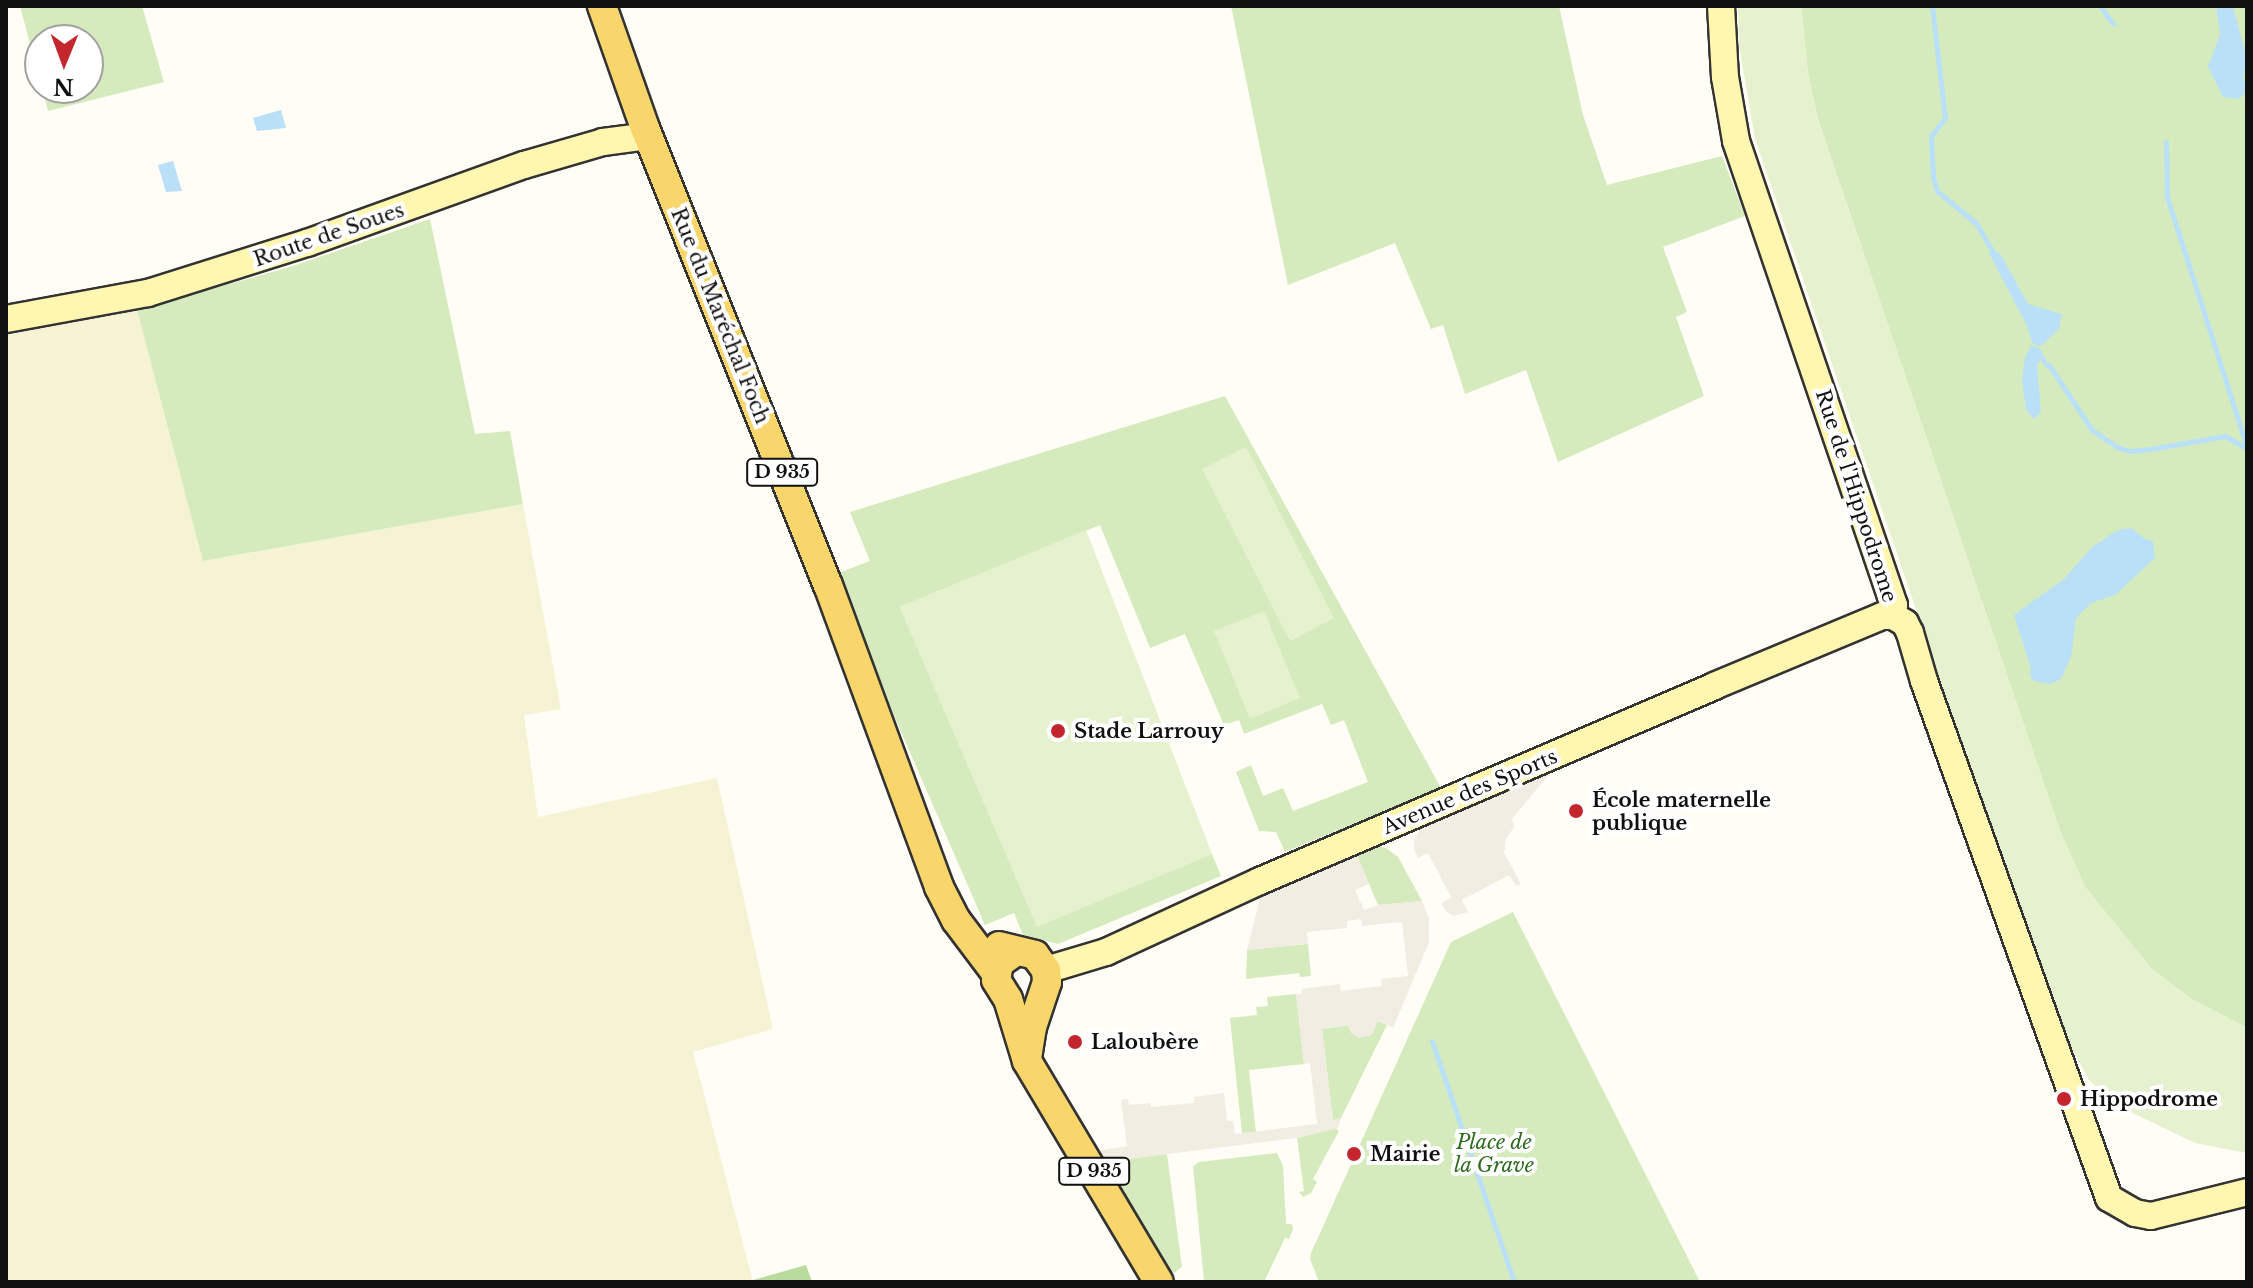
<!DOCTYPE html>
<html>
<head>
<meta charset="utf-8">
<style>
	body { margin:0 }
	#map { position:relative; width:2253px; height:1288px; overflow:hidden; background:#fffdf5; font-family:"Libre Baskerville",serif }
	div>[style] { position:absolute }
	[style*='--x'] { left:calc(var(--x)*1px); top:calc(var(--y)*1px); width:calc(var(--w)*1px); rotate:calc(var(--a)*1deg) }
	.farmland>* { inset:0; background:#f6f3d4 }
	.green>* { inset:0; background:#d5ebbd }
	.forest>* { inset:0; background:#b9dc9c }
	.pitch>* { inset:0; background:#e6f2cf }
	.plaza>* { inset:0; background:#f1ede2 }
	.water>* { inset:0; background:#b9e0f7 }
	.stream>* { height:5px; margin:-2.5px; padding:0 2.5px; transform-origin:2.5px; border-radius:2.5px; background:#b9e0f7 }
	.roads { filter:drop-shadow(2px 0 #333) drop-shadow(-2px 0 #333) drop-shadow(0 2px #333) drop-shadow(0 -2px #333) }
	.secondary>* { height:26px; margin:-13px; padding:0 13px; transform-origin:13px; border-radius:13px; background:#fff6b0 }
	.primary>* { height:28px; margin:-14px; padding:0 14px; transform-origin:14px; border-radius:14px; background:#f9d66b }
	.dots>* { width:22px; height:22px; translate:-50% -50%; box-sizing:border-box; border:4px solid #fff; border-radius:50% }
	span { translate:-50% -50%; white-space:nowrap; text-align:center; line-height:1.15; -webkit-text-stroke:8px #fff; paint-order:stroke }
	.shield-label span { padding:2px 6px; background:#fff; border:2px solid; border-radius:6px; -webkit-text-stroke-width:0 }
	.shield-label { font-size:18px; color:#111; font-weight:700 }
	.street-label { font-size:20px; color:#111 }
	.poi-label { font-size:20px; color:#111; font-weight:700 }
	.left { translate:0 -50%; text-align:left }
	.park-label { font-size:20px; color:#2f6b1f; font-style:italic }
	.frame { position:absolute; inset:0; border:8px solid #111; pointer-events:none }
	.north { position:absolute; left:24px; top:24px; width:80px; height:80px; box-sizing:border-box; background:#fff; border:2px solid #a0a0a0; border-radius:50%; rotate:181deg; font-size:22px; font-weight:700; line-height:32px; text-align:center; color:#111 }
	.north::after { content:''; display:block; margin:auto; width:28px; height:36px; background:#c4262e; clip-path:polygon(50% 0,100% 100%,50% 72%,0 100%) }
</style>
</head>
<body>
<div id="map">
	<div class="farmland">
		<i style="clip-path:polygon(137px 310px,204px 561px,523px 504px,561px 709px,524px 715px,538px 817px,717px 778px,773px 1029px,693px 1052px,753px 1282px,6px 1282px,6px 327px)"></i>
	</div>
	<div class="green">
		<i style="clip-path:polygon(20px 6px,142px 6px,164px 82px,48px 111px,42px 88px,88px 88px,88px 40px,40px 40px,40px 82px)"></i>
		<i style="clip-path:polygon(1231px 6px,1559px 6px,1583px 115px,1607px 185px,1722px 156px,1745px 216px,1663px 247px,1687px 312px,1676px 317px,1704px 396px,1558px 462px,1526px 370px,1465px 394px,1443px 325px,1431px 329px,1395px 243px,1288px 285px)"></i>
		<i style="clip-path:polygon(1801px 6px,2247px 6px,2247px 1028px,2191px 999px,2151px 968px,2085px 887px,2060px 831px,1818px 119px,1808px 74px)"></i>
		<i style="clip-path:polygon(430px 219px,475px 434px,510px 431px,523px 504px,203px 561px,137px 310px,290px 267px)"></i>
		<i style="clip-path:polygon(1225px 396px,1441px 788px,1285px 852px,1276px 832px,1259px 831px,1236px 772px,1251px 765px,1263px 796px,1283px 788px,1293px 811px,1368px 782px,1344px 720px,1331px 725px,1322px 704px,1244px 734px,1239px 720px,1224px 725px,1185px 634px,1150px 648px,1100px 525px,900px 607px,1037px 926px,1212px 854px,1221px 876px,1058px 944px,1023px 935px,1014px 913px,985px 925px,833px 575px,870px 561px,850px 512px)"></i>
		<i style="clip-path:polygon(1372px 844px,1386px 848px,1398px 857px,1422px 901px,1378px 905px,1355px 851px)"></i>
		<i style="clip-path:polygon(1513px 912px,1700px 1282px,1319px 1282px,1310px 1259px,1311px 1253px,1451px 942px)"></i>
		<i style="clip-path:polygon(1308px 944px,1311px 976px,1300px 977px,1299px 973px,1246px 979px,1247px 950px)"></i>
		<i style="clip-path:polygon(1296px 994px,1304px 1064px,1249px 1070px,1256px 1132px,1242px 1134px,1230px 1018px,1257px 1015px,1256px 1007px,1268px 1006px,1267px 997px)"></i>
		<i style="clip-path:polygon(1378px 1021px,1387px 1025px,1341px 1118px,1333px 1121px,1322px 1029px)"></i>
		<i style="clip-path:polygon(1336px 1128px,1339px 1131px,1313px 1179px,1317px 1182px,1311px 1193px,1303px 1197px,1299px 1192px,1304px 1191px,1297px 1138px)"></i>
		<i style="clip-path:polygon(1277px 1153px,1283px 1166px,1286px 1224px,1292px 1224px,1293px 1230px,1289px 1239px,1285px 1238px,1264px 1282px,1204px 1282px,1193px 1166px,1199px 1162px)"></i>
		<i style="clip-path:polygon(1167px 1154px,1182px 1267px,1174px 1273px,1157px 1258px,1103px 1162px)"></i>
	</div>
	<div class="forest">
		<i style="clip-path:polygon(806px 1265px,812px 1282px,753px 1282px,753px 1280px)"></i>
	</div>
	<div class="pitch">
		<i style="clip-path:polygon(1738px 6px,1801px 6px,1808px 74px,1818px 119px,2060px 831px,2085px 887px,2151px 968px,2191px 999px,2247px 1028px,2247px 1153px,2195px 1143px,2116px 1105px,2089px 1080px,2056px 1018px,1755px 139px,1739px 45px)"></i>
		<i style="clip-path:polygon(1246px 447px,1334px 618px,1290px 641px,1202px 469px)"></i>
		<i style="clip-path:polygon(1086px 530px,1212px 854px,1037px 927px,900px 607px)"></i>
		<i style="clip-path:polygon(1264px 611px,1300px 698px,1250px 719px,1214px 631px)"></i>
	</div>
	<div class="plaza">
		<i style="clip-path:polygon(1556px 761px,1557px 765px,1512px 819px,1514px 827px,1506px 839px,1504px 853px,1521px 884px,1516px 886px,1509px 875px,1462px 900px,1468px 912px,1453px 916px,1447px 912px,1441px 904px,1451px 897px,1428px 853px,1418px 858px,1414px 849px,1414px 840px,1423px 824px,1442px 811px)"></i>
		<i style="clip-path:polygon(1355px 851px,1369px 884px,1355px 890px,1364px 910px,1378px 905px,1422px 901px,1429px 919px,1429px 942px,1393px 1028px,1378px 1021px,1372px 1035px,1359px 1038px,1351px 1033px,1348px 1025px,1322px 1029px,1333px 1120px,1341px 1118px,1338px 1128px,1297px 1138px,1103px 1162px,1097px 1151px,1127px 1146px,1121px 1100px,1128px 1099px,1129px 1105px,1150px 1103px,1151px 1107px,1194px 1103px,1194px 1097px,1224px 1093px,1227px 1121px,1233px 1121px,1235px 1134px,1317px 1124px,1310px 1063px,1304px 1064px,1296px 994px,1302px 994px,1302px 989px,1340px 984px,1341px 991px,1382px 986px,1381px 979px,1408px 976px,1402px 922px,1362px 926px,1361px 919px,1347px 921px,1347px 928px,1307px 932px,1308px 944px,1247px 950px,1262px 890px)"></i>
	</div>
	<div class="water">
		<i style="clip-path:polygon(2216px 6px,2233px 6px,2244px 48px,2247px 64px,2243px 75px,2247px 90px,2239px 99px,2223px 97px,2208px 67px,2220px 34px)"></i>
		<i style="clip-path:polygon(281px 110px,286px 128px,257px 131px,253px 118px)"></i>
		<i style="clip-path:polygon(173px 161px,182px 191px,166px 192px,158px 165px)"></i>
		<i style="clip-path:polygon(1989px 253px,2000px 253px,2028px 304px,2062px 314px,2059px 329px,2040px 347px,2032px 343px,2027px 326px)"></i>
		<i style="clip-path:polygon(2031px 345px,2040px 349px,2049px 365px,2046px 368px,2041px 360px,2037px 364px,2041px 412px,2034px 419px,2026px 410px,2022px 381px,2025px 358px)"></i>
		<i style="clip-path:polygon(2131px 528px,2145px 539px,2153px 541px,2155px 558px,2115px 595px,2091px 603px,2076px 618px,2071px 657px,2061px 679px,2050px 684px,2034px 681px,2030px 676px,2031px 669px,2014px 615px,2064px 579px,2092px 547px,2118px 530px)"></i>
	</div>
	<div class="stream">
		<i style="--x:1932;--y:6;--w:113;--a:83.4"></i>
		<i style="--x:1945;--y:118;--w:23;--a:128"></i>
		<i style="--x:1931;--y:136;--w:41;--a:87.2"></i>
		<i style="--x:1933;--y:177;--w:15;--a:74"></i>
		<i style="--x:1937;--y:191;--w:50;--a:39.4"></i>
		<i style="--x:1976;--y:223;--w:42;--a:59.7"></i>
		<i style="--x:2100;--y:6;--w:22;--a:54"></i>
		<i style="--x:2166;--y:142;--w:55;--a:89"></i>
		<i style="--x:2167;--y:197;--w:263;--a:72.3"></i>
		<i style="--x:2049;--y:365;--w:78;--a:56.5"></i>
		<i style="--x:2092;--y:430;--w:30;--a:34"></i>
		<i style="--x:2117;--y:447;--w:13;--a:18"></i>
		<i style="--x:2129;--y:451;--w:21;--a:-5"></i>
		<i style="--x:2150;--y:449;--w:76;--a:-9.8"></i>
		<i style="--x:2225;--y:436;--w:24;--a:30"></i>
		<i style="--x:1432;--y:1041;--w:255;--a:71.2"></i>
	</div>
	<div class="roads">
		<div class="secondary">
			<i style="--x:1721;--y:6;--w:71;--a:86.8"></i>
			<i style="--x:1725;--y:77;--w:65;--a:80.2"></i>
			<i style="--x:1736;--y:141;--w:490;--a:71.2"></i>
			<i style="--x:1894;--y:605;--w:11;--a:95"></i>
			<i style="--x:6;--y:319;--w:144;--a:-10.4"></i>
			<i style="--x:148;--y:293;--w:167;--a:-17.5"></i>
			<i style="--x:307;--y:243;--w:231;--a:-19.8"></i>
			<i style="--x:524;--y:165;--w:82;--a:-16.2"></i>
			<i style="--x:603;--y:142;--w:45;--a:-7.6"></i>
			<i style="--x:1893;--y:616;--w:14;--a:30"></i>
			<i style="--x:1905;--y:623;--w:11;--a:63"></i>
			<i style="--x:1910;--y:633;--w:50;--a:73.7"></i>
			<i style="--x:1924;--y:681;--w:549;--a:70.31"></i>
			<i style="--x:2109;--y:1198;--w:30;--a:30"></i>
			<i style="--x:2135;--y:1213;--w:16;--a:11"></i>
			<i style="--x:2151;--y:1216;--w:99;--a:-14"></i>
			<i style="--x:1046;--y:970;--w:63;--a:-16.7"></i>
			<i style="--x:1106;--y:952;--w:170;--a:-24.8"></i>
			<i style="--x:1260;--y:881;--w:494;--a:-23.2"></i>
			<i style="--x:1714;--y:686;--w:182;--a:-22.6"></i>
			<i style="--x:1882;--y:616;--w:11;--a:0"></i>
		</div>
		<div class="primary">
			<i style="--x:602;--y:6;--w:129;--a:70.6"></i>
			<i style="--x:645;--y:128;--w:492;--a:68.2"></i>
			<i style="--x:828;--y:585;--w:322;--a:69.8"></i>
			<i style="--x:939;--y:887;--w:37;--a:63"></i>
			<i style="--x:956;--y:920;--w:66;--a:53"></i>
			<i style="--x:999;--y:946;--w:37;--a:14"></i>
			<i style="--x:1035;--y:955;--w:19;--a:54"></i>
			<i style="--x:1046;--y:970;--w:12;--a:85"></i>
			<i style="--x:1047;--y:982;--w:47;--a:108.4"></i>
			<i style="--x:1032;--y:1027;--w:30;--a:99"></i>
			<i style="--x:1015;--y:952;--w:19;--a:145"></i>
			<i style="--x:999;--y:963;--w:17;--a:100"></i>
			<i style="--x:996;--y:980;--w:22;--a:58"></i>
			<i style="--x:1008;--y:999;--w:65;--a:73"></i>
			<i style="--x:1027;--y:1061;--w:257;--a:59.2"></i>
		</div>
	</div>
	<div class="dots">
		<i style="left:1058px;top:731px;background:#c4262e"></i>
		<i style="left:1576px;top:811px;background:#c4262e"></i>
		<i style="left:1075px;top:1042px;background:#c4262e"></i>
		<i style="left:2064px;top:1099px;background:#c4262e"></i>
		<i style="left:1354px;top:1154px;background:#c4262e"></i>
	</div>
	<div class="shield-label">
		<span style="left:782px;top:472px">D 935</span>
		<span style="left:1094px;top:1171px">D 935</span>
	</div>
	<div class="street-label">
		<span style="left:329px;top:235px;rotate:-19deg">Route de Soues</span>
		<span style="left:720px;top:316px;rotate:68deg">Rue du Maréchal Foch</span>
		<span style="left:1856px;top:496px;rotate:72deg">Rue de l'Hippodrome</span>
		<span style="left:1470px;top:792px;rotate:-23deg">Avenue des Sports</span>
	</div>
	<div class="poi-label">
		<span class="left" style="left:1074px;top:731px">Stade Larrouy</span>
		<span class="left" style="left:1592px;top:812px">École maternelle<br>publique</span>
		<span class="left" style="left:1091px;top:1042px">Laloubère</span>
		<span class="left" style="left:2080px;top:1099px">Hippodrome</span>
		<span class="left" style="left:1370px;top:1154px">Mairie</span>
	</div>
	<div class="park-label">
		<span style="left:1494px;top:1154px">Place de<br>la Grave</span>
	</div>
	<div class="frame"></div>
	<div class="north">N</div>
</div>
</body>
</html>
